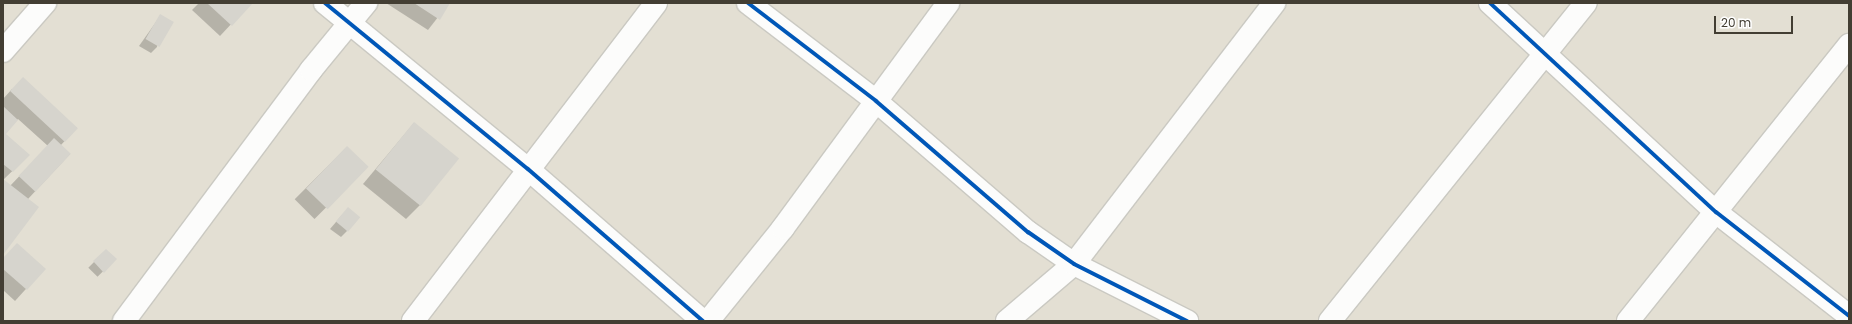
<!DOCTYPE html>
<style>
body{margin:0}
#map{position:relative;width:1852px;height:324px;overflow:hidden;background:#eeede6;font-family:Poppins,sans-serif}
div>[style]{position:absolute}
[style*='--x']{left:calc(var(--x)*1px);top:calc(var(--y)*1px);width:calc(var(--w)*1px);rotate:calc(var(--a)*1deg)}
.residential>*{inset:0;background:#e3dfd3;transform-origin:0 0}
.shadow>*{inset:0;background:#0003;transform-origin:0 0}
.building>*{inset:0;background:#d6d4cd;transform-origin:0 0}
.roads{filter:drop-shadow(1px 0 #cac9c2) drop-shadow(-1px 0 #cac9c2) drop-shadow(0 1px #cac9c2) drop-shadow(0 -1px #cac9c2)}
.street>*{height:22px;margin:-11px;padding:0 11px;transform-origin:11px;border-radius:11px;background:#fcfcfb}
.cycleway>*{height:4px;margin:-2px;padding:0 2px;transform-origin:2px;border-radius:2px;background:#0057b8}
span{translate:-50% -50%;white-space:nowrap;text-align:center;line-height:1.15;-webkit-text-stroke:3px #fff;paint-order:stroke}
.frame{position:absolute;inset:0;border:4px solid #433e33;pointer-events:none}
.scale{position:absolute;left:1714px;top:16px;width:79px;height:18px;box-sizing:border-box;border:2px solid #433e33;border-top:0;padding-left:5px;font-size:12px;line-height:14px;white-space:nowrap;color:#433e33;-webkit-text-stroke:3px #fff;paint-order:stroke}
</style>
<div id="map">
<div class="residential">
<i style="left:3px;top:3px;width:1846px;height:318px"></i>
</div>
<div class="shadow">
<i style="clip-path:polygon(199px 3px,251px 3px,220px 36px,192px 10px)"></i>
<i style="clip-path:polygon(386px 3px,449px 3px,428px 30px)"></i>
<i style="clip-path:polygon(161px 15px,157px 47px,151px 53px,139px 46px)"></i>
<i style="clip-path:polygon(12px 89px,77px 128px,60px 146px,70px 154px,28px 199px,3px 253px,3px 138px,29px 155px,3px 180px,10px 186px,48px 146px,18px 119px,3px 135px,3px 99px)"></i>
<i style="clip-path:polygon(414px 123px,420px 205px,406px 219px,363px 184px)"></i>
<i style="left:347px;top:147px;width:28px;height:74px;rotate:45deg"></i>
<i style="clip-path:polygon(342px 215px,347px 231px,341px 237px,330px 229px)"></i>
<i style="left:106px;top:250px;width:13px;height:25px;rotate:45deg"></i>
<i style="clip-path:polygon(3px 258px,44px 269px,15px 301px,3px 290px)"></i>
</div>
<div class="building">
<i style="clip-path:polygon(207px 3px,253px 3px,232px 26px)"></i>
<i style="clip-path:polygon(414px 3px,450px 3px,440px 20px)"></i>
<i style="left:160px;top:14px;width:16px;height:29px;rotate:30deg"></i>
<i style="left:23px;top:77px;width:75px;height:19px;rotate:43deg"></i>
<i style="clip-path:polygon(3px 106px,18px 120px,6px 134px,30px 155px,13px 172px,3px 164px)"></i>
<i style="left:414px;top:122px;width:58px;height:61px;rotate:39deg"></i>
<i style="left:54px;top:138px;width:23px;height:52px;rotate:43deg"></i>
<i style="left:347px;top:146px;width:30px;height:59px;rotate:44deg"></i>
<i style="clip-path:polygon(3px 179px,39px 207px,3px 255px)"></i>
<i style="left:348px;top:207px;width:16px;height:19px;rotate:40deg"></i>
<i style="clip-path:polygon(17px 243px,46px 269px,27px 290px,3px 269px,3px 258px)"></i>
<i style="clip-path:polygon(106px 249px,117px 259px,104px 273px,93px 261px)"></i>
</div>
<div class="roads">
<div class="street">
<i style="--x:325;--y:3;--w:262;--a:39.3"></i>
<i style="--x:528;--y:169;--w:232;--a:41"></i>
<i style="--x:748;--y:3;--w:161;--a:37.4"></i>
<i style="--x:876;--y:101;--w:201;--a:40.8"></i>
<i style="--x:1028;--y:232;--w:56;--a:34.8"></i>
<i style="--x:1074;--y:264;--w:127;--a:26.8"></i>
<i style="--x:1490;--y:3;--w:308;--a:42.8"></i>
<i style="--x:1716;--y:212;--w:169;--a:38"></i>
<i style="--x:3;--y:51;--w:64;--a:-48.8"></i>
<i style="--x:124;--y:321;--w:313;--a:-53.3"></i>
<i style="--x:311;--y:70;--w:87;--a:-50.6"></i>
<i style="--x:413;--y:321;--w:400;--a:-52.6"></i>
<i style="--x:708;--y:321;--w:119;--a:-51.1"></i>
<i style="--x:783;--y:228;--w:279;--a:-53.7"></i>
<i style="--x:1007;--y:321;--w:88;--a:-40.4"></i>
<i style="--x:1074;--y:264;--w:329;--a:-52.5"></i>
<i style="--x:1330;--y:321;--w:408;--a:-51.2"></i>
<i style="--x:1628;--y:321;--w:354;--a:-51.3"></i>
</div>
</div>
<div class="cycleway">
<i style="--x:325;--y:3;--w:262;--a:39.3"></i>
<i style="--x:528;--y:169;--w:232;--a:41"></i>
<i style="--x:748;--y:3;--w:161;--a:37.4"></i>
<i style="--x:876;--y:101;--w:201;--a:40.8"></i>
<i style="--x:1028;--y:232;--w:56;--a:34.8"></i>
<i style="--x:1074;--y:264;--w:127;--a:26.8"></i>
<i style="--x:1490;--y:3;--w:308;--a:42.8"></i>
<i style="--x:1716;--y:212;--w:169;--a:38"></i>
</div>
<div class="frame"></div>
<div class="scale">20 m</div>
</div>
